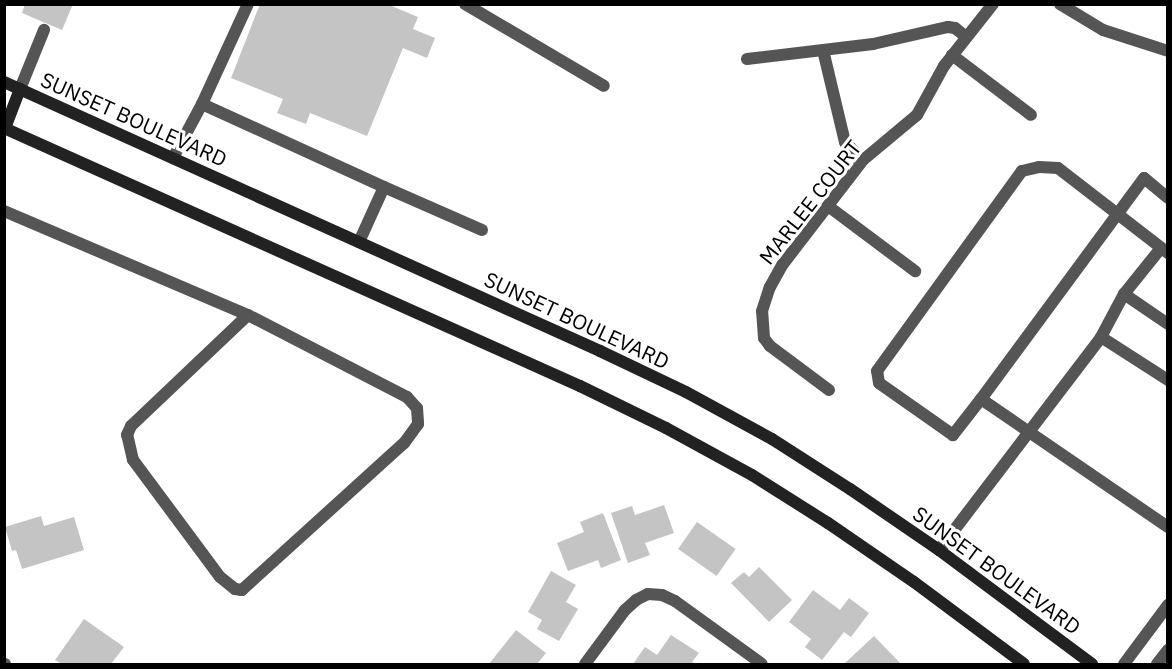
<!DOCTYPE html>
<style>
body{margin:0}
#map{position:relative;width:1172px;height:669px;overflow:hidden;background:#fff;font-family:"IBM Plex Sans",sans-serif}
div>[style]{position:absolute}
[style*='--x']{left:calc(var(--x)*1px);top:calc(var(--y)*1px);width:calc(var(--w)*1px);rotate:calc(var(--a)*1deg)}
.building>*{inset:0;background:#c4c4c4;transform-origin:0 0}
.service>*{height:12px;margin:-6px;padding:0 6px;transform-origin:6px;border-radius:6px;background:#555}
.minor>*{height:12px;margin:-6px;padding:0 6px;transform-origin:6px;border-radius:6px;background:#555}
.tertiary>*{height:12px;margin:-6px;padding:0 6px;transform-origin:6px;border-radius:6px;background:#555}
.secondary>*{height:12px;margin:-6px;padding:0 6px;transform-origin:6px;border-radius:6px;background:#222}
span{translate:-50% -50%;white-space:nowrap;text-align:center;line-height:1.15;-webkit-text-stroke:6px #fff;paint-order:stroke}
.street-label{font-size:21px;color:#000}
.frame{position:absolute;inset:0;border:6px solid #000;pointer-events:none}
</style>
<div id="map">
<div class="building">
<i style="clip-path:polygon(25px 4px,73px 4px,62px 30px,22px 13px)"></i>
<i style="clip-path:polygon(260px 4px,387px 4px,418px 17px,413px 29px,435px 38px,427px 58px,403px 48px,367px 136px,310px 113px,306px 124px,277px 113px,283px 99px,231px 78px)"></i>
<i style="clip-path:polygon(664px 505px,674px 533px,645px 543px,650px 555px,628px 563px,611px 513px,632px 506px,635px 515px)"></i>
<i style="clip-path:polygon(603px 513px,621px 560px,601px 568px,598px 560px,568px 571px,557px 543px,584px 532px,580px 522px)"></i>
<i style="clip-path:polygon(41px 516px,44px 526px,74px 517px,84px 550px,22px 569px,16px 550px,12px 551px,5px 527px)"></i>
<i style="left:697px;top:522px;width:47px;height:33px;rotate:35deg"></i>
<i style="clip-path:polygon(759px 567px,792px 600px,769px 622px,731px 583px,744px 572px,749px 577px)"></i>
<i style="clip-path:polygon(551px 571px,576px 585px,566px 602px,578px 609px,559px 641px,537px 629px,542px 620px,528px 612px)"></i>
<i style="clip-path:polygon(813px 590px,840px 610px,849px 598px,869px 613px,851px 637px,844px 632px,822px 660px,805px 647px,811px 639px,789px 622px)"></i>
<i style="clip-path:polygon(84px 619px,124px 647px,111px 664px,62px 664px,55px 660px)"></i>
<i style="clip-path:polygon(516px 630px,546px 653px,537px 664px,489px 664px)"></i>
<i style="clip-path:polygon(671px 635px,699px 653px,692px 662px,696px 664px,633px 664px,645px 647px,657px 655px)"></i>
<i style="clip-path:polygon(874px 636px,901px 664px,844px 664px)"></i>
</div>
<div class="service">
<i style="--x:465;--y:4;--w:161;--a:30.5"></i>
<i style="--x:823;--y:50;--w:95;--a:76.6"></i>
<i style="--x:845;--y:142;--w:25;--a:45"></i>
<i style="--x:952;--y:55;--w:99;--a:37.2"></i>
<i style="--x:747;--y:59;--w:127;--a:-6.8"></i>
<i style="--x:873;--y:44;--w:77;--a:-12.8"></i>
<i style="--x:948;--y:27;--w:7;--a:8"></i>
<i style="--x:955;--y:28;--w:13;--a:39"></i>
<i style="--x:20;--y:89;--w:64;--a:-67.9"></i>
<i style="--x:202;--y:104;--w:200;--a:24.5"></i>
<i style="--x:173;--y:158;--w:61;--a:-61.8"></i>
<i style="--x:202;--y:104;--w:110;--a:-65.3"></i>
<i style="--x:1168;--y:198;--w:31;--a:-140"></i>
<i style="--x:1144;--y:178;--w:275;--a:126.4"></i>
<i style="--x:981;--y:399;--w:227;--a:34.4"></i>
<i style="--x:828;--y:206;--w:109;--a:36.8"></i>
<i style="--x:359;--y:242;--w:60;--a:-65.6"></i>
<i style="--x:384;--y:187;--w:107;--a:23.7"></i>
<i style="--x:1161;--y:248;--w:59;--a:128.8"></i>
<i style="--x:1124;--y:294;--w:53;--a:34.3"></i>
<i style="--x:1101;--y:337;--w:49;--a:-61.9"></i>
<i style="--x:829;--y:390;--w:74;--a:-143.3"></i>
<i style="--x:770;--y:346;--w:10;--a:-127"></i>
<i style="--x:764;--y:338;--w:27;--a:-94"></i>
<i style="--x:762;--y:311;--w:25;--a:-72"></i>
<i style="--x:770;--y:287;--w:26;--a:-61"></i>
<i style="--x:783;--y:264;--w:131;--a:-52.4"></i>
<i style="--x:863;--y:160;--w:70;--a:-39.8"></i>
<i style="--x:917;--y:115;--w:56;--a:-61.1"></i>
<i style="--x:944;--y:66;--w:79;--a:-51.7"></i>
<i style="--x:981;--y:399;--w:46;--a:127.9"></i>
<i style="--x:953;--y:435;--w:90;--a:-144.9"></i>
<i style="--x:879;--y:383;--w:12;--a:-99"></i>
<i style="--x:877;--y:371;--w:247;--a:-54.1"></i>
<i style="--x:1022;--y:171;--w:17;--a:-13"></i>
<i style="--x:1039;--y:167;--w:19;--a:3"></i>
<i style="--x:1058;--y:168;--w:139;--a:37.7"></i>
<i style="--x:939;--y:550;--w:268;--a:-52.7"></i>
<i style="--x:1101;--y:337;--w:80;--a:32.7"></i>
</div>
<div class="minor">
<i style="--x:1060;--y:4;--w:50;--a:31.2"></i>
<i style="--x:1103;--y:30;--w:68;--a:17.9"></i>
<i style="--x:4;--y:211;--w:265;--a:23.1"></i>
<i style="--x:248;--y:315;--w:179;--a:27.3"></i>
<i style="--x:407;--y:397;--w:15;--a:48"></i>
<i style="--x:417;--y:408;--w:16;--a:86"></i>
<i style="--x:418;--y:424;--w:24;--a:126"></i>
<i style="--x:404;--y:443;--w:219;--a:137.8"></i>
<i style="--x:242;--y:590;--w:7;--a:-172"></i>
<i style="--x:235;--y:589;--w:19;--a:-141"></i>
<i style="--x:220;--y:577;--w:146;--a:-126.6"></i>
<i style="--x:133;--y:460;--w:26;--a:-103"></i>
<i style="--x:127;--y:435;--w:10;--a:-66"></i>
<i style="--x:131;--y:426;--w:161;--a:-43.5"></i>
<i style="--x:4;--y:664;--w:1;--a:0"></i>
<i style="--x:585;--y:664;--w:67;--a:-53.5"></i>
<i style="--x:625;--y:610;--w:15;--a:-42"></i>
<i style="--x:636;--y:600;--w:13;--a:-27"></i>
<i style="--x:648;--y:594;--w:14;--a:4"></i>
<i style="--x:662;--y:595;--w:14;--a:25"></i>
<i style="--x:675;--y:601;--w:107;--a:35.9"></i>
</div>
<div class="tertiary">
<i style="--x:1124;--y:664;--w:74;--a:-53.3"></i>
<i style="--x:1157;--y:664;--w:18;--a:-52"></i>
</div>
<div class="secondary">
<i style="--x:4;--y:82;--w:654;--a:24.29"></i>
<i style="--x:600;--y:351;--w:95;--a:25.5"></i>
<i style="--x:686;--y:392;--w:98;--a:28.7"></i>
<i style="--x:772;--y:439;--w:93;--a:32.7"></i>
<i style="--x:850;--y:489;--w:108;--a:34.4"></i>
<i style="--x:939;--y:550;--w:191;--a:36.7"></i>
<i style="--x:4;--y:128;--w:631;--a:24.13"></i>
<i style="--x:580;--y:386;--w:96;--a:26"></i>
<i style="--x:666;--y:428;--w:98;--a:28.7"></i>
<i style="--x:752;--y:475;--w:90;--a:32.3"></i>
<i style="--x:828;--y:523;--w:104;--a:34.5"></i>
<i style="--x:914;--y:582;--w:137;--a:36.7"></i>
<i style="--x:5;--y:128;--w:42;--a:-69"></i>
</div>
<div class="street-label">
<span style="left:134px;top:119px;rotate:24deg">SUNSET BOULEVARD</span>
<span style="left:810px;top:202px;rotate:-52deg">MARLEE COURT</span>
<span style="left:577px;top:320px;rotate:25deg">SUNSET BOULEVARD</span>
<span style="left:997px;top:570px;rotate:36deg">SUNSET BOULEVARD</span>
</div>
<div class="frame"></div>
</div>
